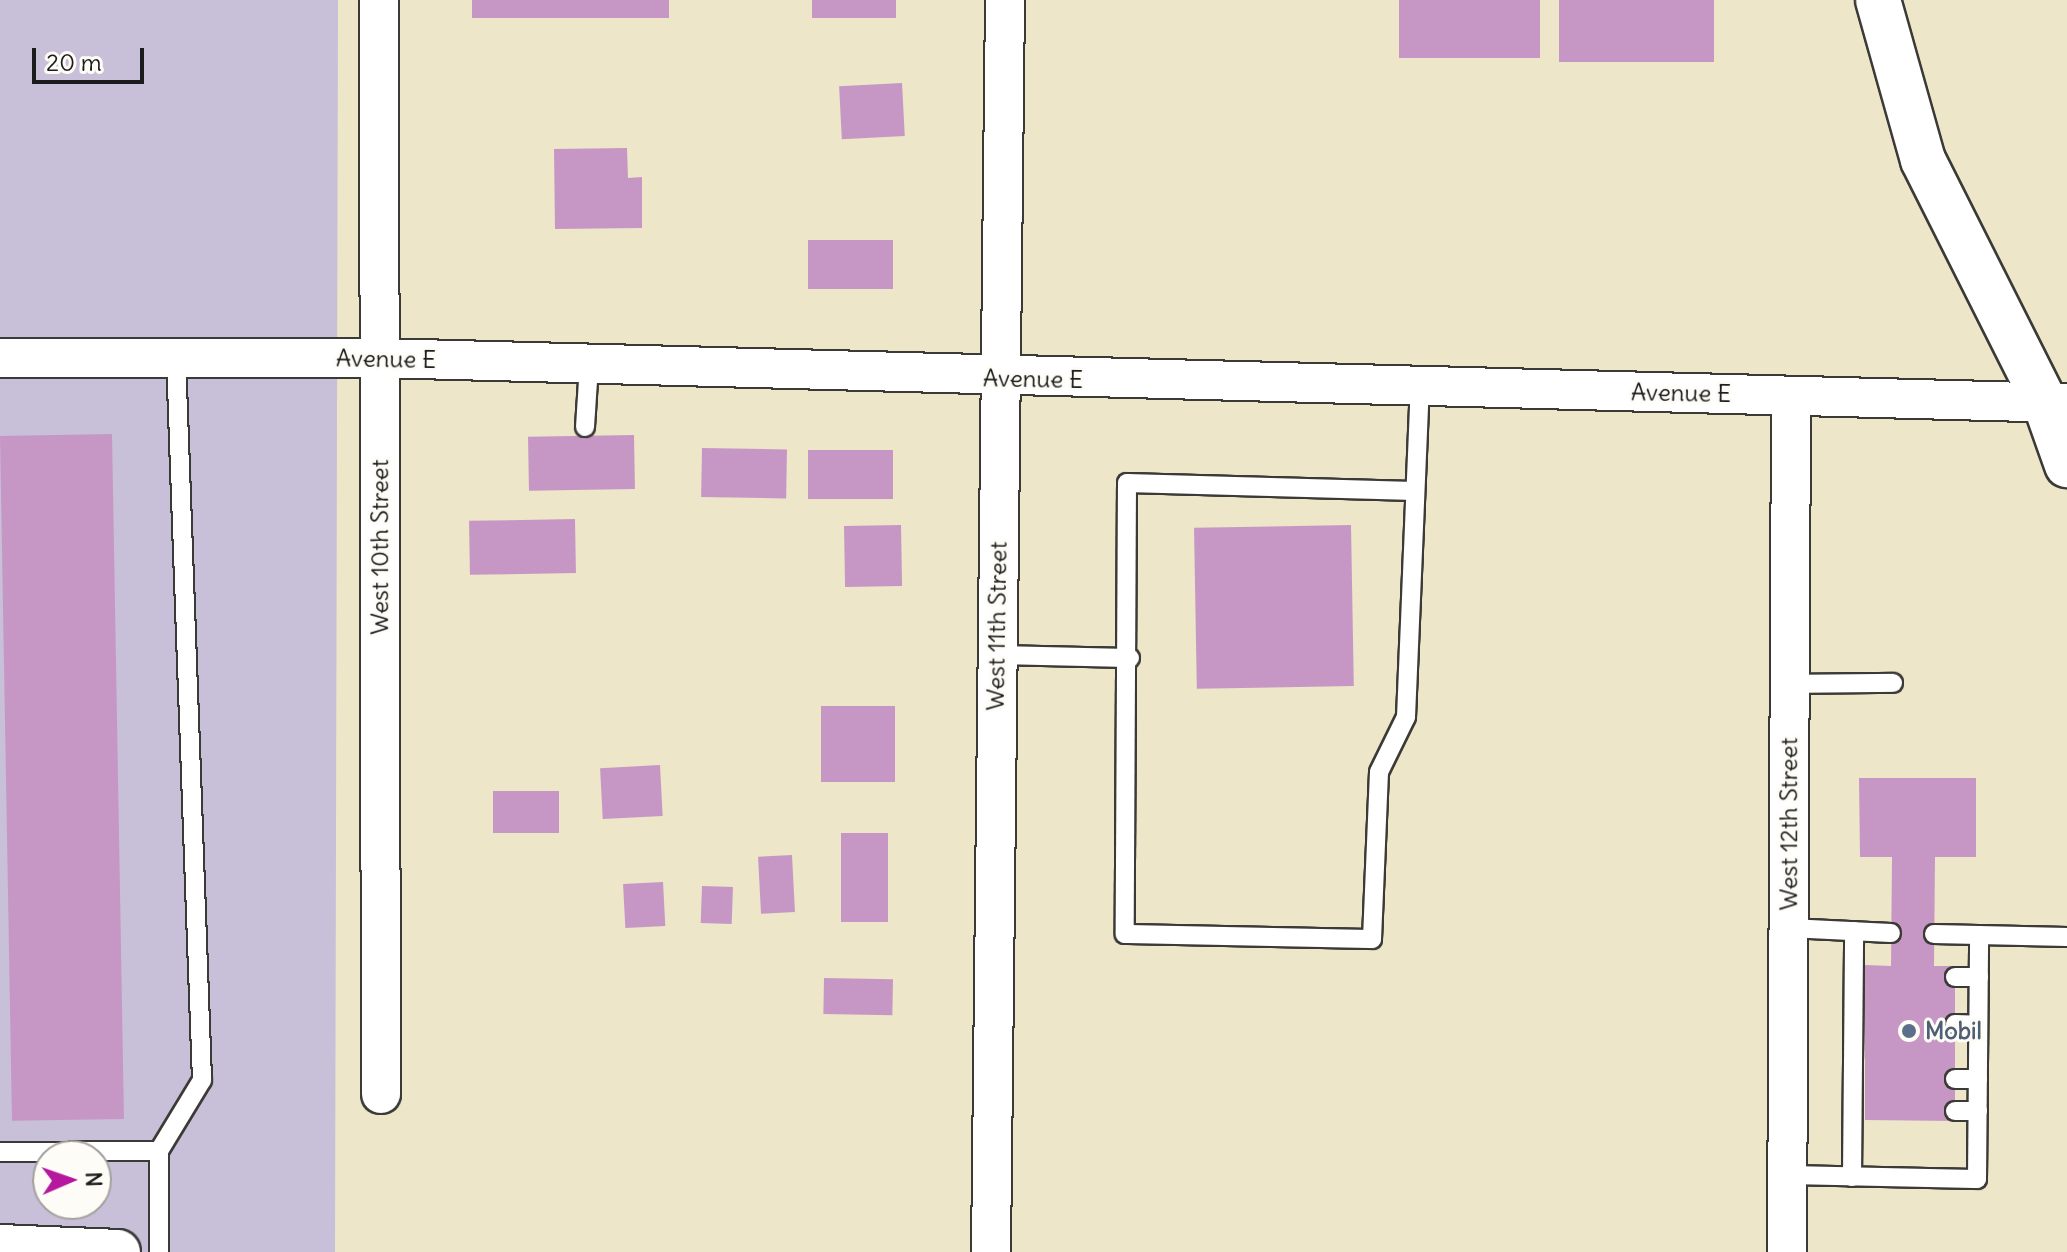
<!DOCTYPE html>
<style>
body{margin:0}
#map{position:relative;width:2067px;height:1252px;overflow:hidden;background:#ede6c8;font-family:Delius,sans-serif}
div>[style]{position:absolute}
[style*='--x']{left:calc(var(--x)*1px);top:calc(var(--y)*1px);width:calc(var(--w)*1px);rotate:calc(var(--a)*1deg)}
.industrial>*{inset:0;background:#c8bfd8}
.building>*{inset:0;background:#c697c5;transform-origin:0 0}
.roads{filter:drop-shadow(2px 0 #3b3a36) drop-shadow(-2px 0 #3b3a36) drop-shadow(0 2px #3b3a36) drop-shadow(0 -2px #3b3a36)}
.lane>*{height:18px;margin:-9px;padding:0 9px;transform-origin:9px;border-radius:9px;background:#fff}
.street>*{height:38px;margin:-19px;padding:0 19px;transform-origin:19px;border-radius:19px;background:#fff}
.secondary>*{height:44px;margin:-22px;padding:0 22px;transform-origin:22px;border-radius:22px;background:#fff}
.primary>*{height:44px;margin:-22px;padding:0 22px;transform-origin:22px;border-radius:22px;background:#fff}
.dots>*{width:22px;height:22px;translate:-50% -50%;box-sizing:border-box;border:4px solid #fdfcf7;border-radius:50%}
span{translate:-50% -50%;white-space:nowrap;text-align:center;line-height:1.15;-webkit-text-stroke:6px #fdfcf7;paint-order:stroke}
.street-label{font-size:24px;color:#1c1c1c}
.service-label{font-size:24px;color:#4e5e75;font-weight:700}
.left{translate:0 -50%;text-align:left}
.north{position:absolute;left:32px;top:1140px;width:80px;height:80px;box-sizing:border-box;background:#fdfcf7;border:2px solid #a3a29f;border-radius:50%;rotate:88deg;font-size:22px;font-weight:700;line-height:32px;text-align:center;color:#1c1c1c}
.north::after{content:'';display:block;margin:auto;width:28px;height:36px;background:#b5179e;clip-path:polygon(50% 0,100% 100%,50% 72%,0 100%)}
.scale{position:absolute;left:32px;top:48px;width:112px;height:36px;box-sizing:border-box;border:4px solid #1c1c1c;border-top:0;padding-left:10px;font-size:24px;line-height:28px;white-space:nowrap;color:#1c1c1c;-webkit-text-stroke:6px #fdfcf7;paint-order:stroke}
</style>
<div id="map">
<div class="industrial">
<i style="clip-path:polygon(evenodd,0 0,338px 0,335px 1252px,0 1252px,0 0,48px 1156px,96px 1156px,96px 1204px,48px 1204px,48px 1156px)"></i>
</div>
<div class="building">
<i style="left:472px;top:0;width:197px;height:18px"></i>
<i style="left:812px;top:0;width:84px;height:18px"></i>
<i style="left:1399px;top:0;width:141px;height:58px"></i>
<i style="left:1559px;top:0;width:155px;height:62px"></i>
<i style="left:902px;top:83px;width:53px;height:63px;rotate:87deg"></i>
<i style="clip-path:polygon(627px 148px,628px 178px,642px 177px,642px 228px,555px 229px,554px 149px)"></i>
<i style="left:808px;top:240px;width:85px;height:49px"></i>
<i style="left:112px;top:434px;width:685px;height:112px;rotate:89deg"></i>
<i style="left:634px;top:435px;width:54px;height:106px;rotate:89deg"></i>
<i style="left:702px;top:448px;width:85px;height:49px;rotate:1deg"></i>
<i style="left:893px;top:450px;width:49px;height:85px;rotate:90deg"></i>
<i style="left:575px;top:519px;width:54px;height:106px;rotate:89deg"></i>
<i style="left:901px;top:525px;width:61px;height:57px;rotate:89deg"></i>
<i style="left:1351px;top:525px;width:161px;height:157px;rotate:89deg"></i>
<i style="left:821px;top:706px;width:74px;height:76px"></i>
<i style="left:660px;top:765px;width:51px;height:60px;rotate:87deg"></i>
<i style="clip-path:polygon(1859px 778px,1976px 778px,1976px 857px,1935px 857px,1934px 966px,1955px 966px,1955px 1121px,1865px 1120px,1865px 965px,1891px 966px,1892px 857px,1860px 857px)"></i>
<i style="left:493px;top:791px;width:66px;height:42px"></i>
<i style="left:841px;top:833px;width:47px;height:89px"></i>
<i style="left:792px;top:855px;width:57px;height:34px;rotate:87deg"></i>
<i style="left:663px;top:882px;width:44px;height:40px;rotate:87deg"></i>
<i style="left:702px;top:886px;width:31px;height:37px;rotate:2deg"></i>
<i style="left:824px;top:978px;width:69px;height:36px;rotate:1deg"></i>
</div>
<div class="roads">
<div class="lane">
<i style="--x:585;--y:427;--w:62;--a:-86.3"></i>
<i style="--x:1414;--y:491;--w:287;--a:-178.4"></i>
<i style="--x:1127;--y:483;--w:451;--a:90.3"></i>
<i style="--x:1125;--y:934;--w:247;--a:1.2"></i>
<i style="--x:1372;--y:939;--w:167;--a:-87.6"></i>
<i style="--x:1379;--y:772;--w:61;--a:-63.9"></i>
<i style="--x:1406;--y:717;--w:329;--a:-87.6"></i>
<i style="--x:997;--y:655;--w:133;--a:1.3"></i>
<i style="--x:1790;--y:684;--w:103;--a:-0.6"></i>
<i style="--x:1789;--y:928;--w:102;--a:2.8"></i>
<i style="--x:1934;--y:934;--w:133;--a:1.3"></i>
<i style="--x:1955;--y:977;--w:24;--a:0"></i>
<i style="--x:1955;--y:1024;--w:23;--a:2"></i>
<i style="--x:1955;--y:1079;--w:23;--a:0"></i>
<i style="--x:1955;--y:1111;--w:23;--a:0"></i>
<i style="--x:159;--y:1151;--w:101;--a:90"></i>
<i style="--x:0;--y:1152;--w:159;--a:-0.4"></i>
<i style="--x:159;--y:1151;--w:83;--a:-58.8"></i>
<i style="--x:202;--y:1080;--w:723;--a:-92.06"></i>
<i style="--x:1787;--y:1175;--w:190;--a:1.2"></i>
<i style="--x:1977;--y:1179;--w:244;--a:-89.5"></i>
<i style="--x:1852;--y:1177;--w:246;--a:-89.5"></i>
</div>
<div class="street">
<i style="--x:379;--y:0;--w:1094;--a:89.9"></i>
<i style="--x:0;--y:358;--w:380;--a:0"></i>
<i style="--x:380;--y:358;--w:1688;--a:1.53"></i>
<i style="--x:991;--y:1252;--w:1252;--a:-89.36"></i>
<i style="--x:1787;--y:1252;--w:856;--a:-89.73"></i>
</div>
<div class="secondary">
<i style="--x:1878;--y:0;--w:166;--a:74.3"></i>
<i style="--x:1923;--y:160;--w:272;--a:63.3"></i>
<i style="--x:2045;--y:403;--w:66;--a:70.5"></i>
</div>
<div class="primary">
<i style="--x:0;--y:1247;--w:118;--a:2.4"></i>
</div>
</div>
<div class="dots">
<i style="left:1909px;top:1031px;background:#5c6f8a"></i>
</div>
<div class="street-label">
<span style="left:386px;top:359px;rotate:1deg">Avenue E</span>
<span style="left:1033px;top:379px;rotate:1deg">Avenue E</span>
<span style="left:1681px;top:393px;rotate:1deg">Avenue E</span>
<span style="left:380px;top:547px;rotate:-90deg">West 10th Street</span>
<span style="left:997px;top:626px;rotate:-89deg">West 11th Street</span>
<span style="left:1789px;top:824px;rotate:-90deg">West 12th Street</span>
</div>
<div class="service-label">
<span class="left" style="left:1925px;top:1031px">Mobil</span>
</div>
<div class="north">N</div>
<div class="scale">20 m</div>
</div>
